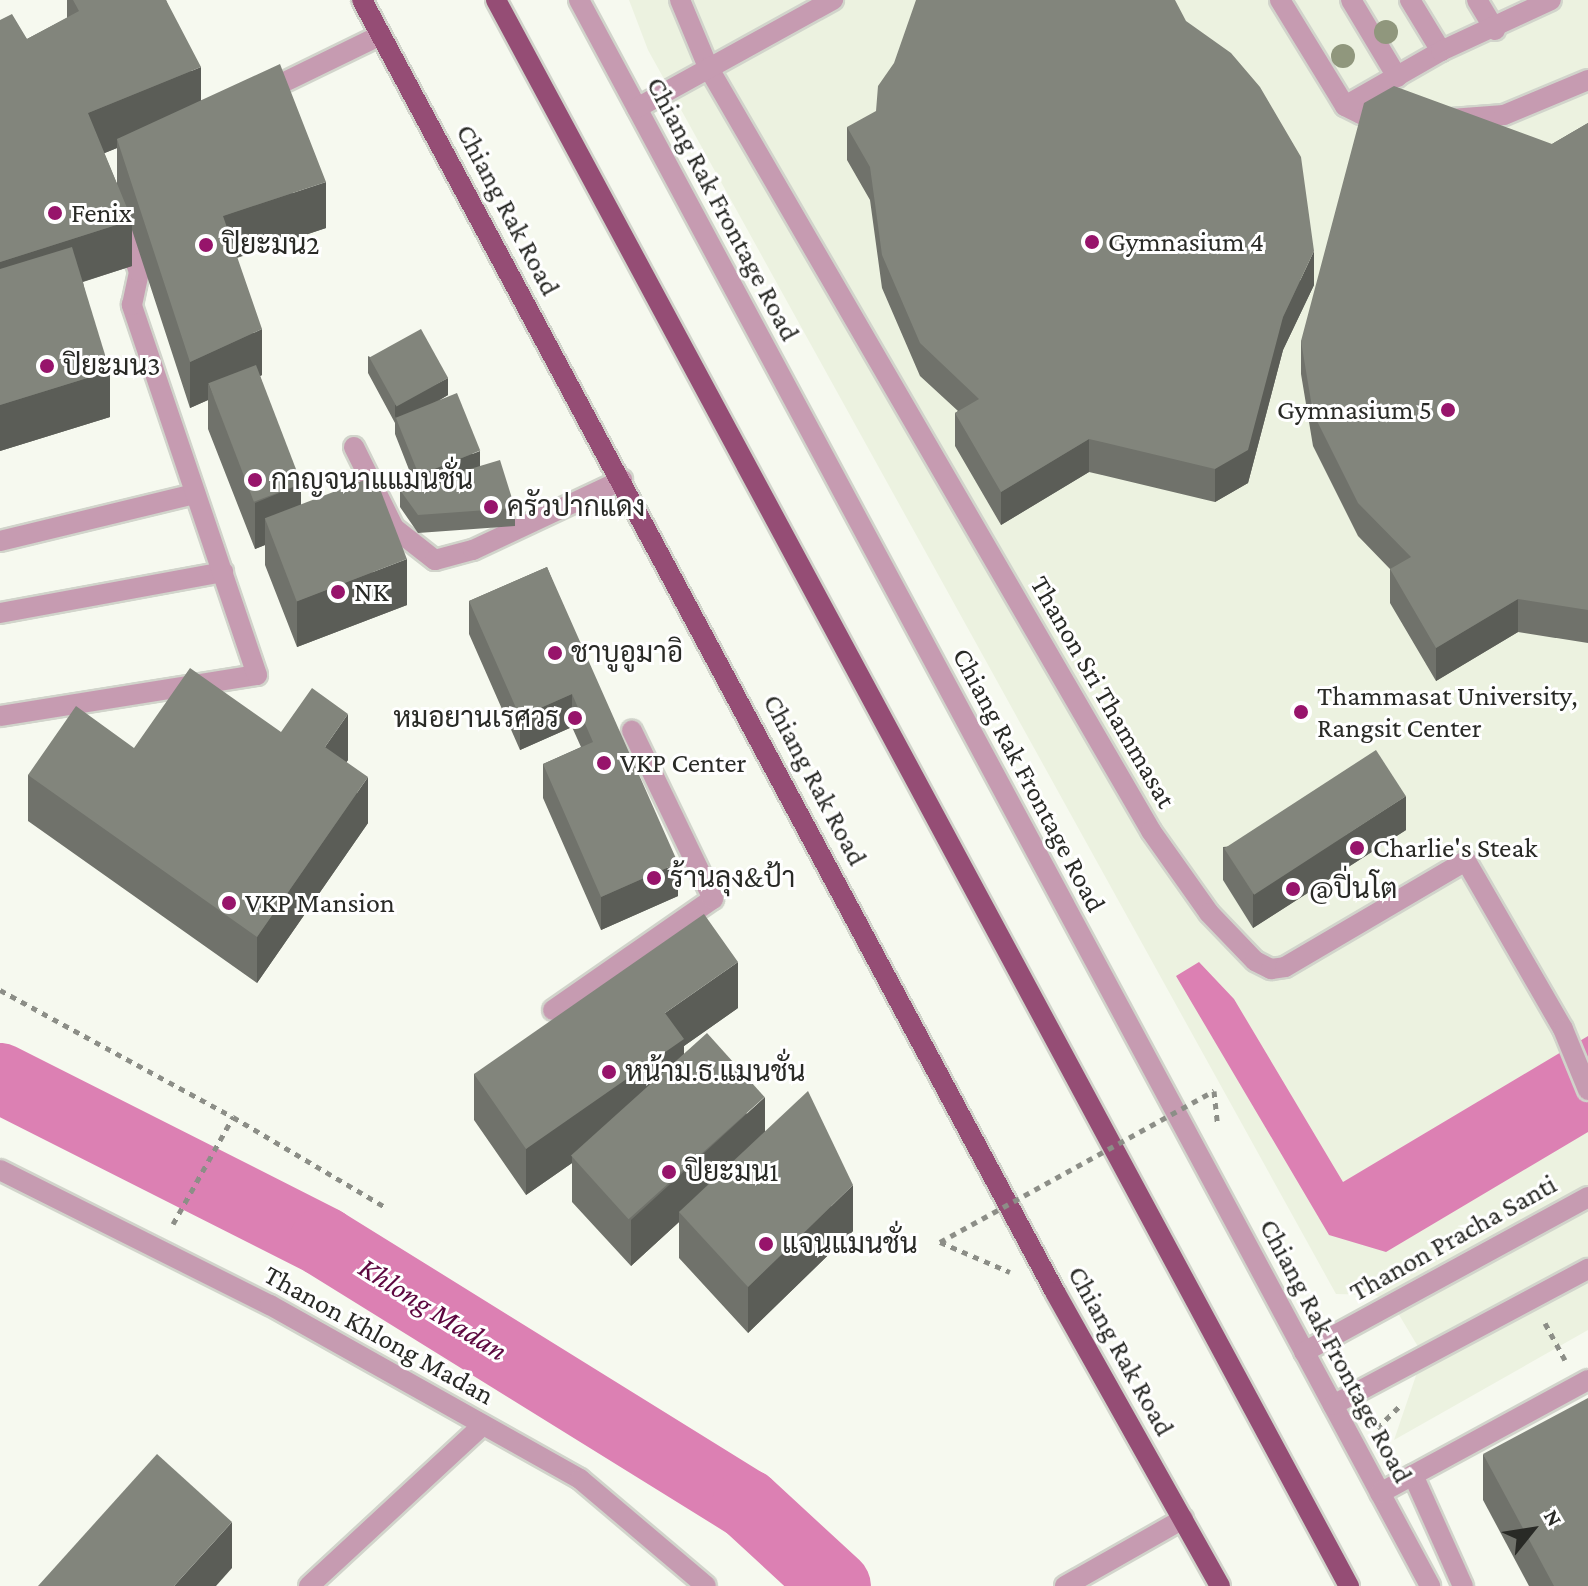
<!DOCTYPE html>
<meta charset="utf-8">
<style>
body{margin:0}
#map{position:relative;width:1588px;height:1586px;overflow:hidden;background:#f6f9ef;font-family:"Crimson Pro",Sarabun,serif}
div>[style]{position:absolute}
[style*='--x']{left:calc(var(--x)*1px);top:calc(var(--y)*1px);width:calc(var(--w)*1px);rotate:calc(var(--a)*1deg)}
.built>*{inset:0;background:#ecf2e0}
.water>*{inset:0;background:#dc80b3}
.river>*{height:70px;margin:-35px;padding:0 35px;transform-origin:35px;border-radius:35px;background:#dc80b3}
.path>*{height:5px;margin-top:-2.5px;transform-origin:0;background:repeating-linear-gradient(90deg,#8c8e87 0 6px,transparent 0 12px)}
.roads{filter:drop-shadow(2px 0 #d1d4cb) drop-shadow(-2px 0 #d1d4cb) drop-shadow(0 2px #d1d4cb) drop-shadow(0 -2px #d1d4cb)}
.minor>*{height:20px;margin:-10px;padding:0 10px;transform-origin:10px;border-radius:10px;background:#c69bb1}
.major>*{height:20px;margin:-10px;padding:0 10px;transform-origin:10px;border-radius:10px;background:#954d75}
.path-bridge>*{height:5px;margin-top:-2.5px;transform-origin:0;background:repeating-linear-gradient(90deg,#8c8e87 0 6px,transparent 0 12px)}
.trees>*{width:24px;height:24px;margin:-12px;border-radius:50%;background:#90977d}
.wall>*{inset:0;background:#70726b}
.shaded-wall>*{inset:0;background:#5b5d57}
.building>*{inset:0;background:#82857c;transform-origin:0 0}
.dots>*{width:22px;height:22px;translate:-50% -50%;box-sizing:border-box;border:4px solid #fff;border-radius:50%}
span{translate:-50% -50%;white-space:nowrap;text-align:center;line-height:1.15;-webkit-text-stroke:6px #fff;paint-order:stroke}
.street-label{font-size:28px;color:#292a26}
.poi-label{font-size:28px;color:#292a26}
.left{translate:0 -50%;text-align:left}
.right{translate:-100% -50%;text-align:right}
.water-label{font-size:30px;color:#5c073f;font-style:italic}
.north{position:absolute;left:1492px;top:1490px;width:80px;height:80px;-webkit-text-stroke:6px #fff;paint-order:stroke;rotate:60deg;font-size:22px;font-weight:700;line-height:32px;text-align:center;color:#292a26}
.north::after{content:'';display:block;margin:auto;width:28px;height:36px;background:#292a26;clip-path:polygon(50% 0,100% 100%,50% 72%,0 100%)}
</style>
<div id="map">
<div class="built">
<i style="clip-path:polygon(629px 0,1588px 0,1588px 1330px,1394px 1440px,1423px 1355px,1392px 1303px,1375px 1295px,1336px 1294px,648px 50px)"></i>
</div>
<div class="water">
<i style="clip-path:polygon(1199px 962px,1234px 999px,1343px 1182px,1588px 1036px,1588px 1132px,1386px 1252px,1329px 1235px,1176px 976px)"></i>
</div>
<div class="river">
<i style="--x:0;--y:1078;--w:363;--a:26.8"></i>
<i style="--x:324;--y:1242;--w:498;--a:31.8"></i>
<i style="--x:747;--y:1504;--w:121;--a:42.7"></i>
</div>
<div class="path">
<i style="--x:0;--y:990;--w:265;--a:28.6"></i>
<i style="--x:233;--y:1117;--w:177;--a:30.6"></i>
<i style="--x:1214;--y:1091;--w:31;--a:84"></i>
<i style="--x:173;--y:1224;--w:123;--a:-60.7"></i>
<i style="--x:940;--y:1242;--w:76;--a:23.2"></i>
<i style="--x:1545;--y:1323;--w:42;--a:61.6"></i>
<i style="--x:1377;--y:1428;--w:30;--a:-44"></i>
</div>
<div class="roads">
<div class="minor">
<i style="--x:579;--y:0;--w:1800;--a:61.78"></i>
<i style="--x:680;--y:0;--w:73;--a:67.3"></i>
<i style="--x:708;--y:67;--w:883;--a:59.89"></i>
<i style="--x:1151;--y:831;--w:100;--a:54.7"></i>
<i style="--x:1209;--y:913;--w:66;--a:46.2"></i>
<i style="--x:1255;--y:961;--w:18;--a:27"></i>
<i style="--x:1271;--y:969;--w:14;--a:-8"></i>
<i style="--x:1285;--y:967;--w:210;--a:-30.4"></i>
<i style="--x:1466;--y:861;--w:194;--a:60"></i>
<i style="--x:1563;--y:1029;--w:66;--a:67.7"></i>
<i style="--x:1280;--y:0;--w:124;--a:58.5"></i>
<i style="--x:1345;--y:106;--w:18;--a:27"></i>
<i style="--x:1361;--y:114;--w:26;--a:4"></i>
<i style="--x:1351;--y:0;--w:90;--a:59.1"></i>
<i style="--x:1410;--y:0;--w:60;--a:58.7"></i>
<i style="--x:1477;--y:0;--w:35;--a:59"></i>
<i style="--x:262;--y:93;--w:132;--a:-26"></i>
<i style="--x:1345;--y:106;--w:111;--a:-29.8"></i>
<i style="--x:1441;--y:51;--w:121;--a:-24.9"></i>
<i style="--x:637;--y:108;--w:224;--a:-28.9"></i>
<i style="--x:1451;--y:119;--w:53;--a:-4.3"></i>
<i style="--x:1504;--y:115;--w:91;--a:-22.6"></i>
<i style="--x:354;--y:447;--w:90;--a:63.7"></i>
<i style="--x:394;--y:528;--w:52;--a:38"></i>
<i style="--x:435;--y:560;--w:39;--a:-15"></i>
<i style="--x:473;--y:550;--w:165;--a:-25.2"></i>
<i style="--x:0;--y:541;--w:201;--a:-13.6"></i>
<i style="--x:0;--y:613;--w:227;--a:-10.4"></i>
<i style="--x:0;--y:716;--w:260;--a:-9.1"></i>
<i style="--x:257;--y:675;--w:391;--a:-108.7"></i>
<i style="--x:132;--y:305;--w:34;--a:-78"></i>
<i style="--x:139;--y:272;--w:51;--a:-109.5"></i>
<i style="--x:553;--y:1010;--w:195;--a:-34.8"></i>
<i style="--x:713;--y:899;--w:187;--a:-115.7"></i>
<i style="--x:0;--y:1170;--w:302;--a:26.6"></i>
<i style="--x:270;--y:1305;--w:355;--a:29.3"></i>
<i style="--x:580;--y:1479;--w:165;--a:40.3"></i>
<i style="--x:1304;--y:1352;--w:324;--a:-28.6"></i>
<i style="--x:1333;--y:1405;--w:289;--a:-28.1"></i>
<i style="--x:1413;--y:1475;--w:122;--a:65.8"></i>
<i style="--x:1380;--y:1493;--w:237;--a:-28.5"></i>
<i style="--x:309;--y:1586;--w:237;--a:-42.8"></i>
<i style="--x:1065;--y:1586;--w:136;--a:-29.6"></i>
</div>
<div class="major">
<i style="--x:362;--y:0;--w:1466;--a:61.79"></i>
<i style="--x:1055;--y:1292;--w:337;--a:60.7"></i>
<i style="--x:496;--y:0;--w:1801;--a:61.73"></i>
</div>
</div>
<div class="path-bridge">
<i style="--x:940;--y:1242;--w:313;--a:-28.9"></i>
</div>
<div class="trees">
<i style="left:1386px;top:32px"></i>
<i style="left:1343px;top:56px"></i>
</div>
<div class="wall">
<i style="clip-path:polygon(evenodd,67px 0,166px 0,201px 100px,326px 228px,237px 258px,262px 375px,260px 376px,301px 505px,407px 605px,297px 647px,265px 565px,265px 545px,255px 549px,208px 429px,208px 400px,190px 408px,132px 230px,132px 266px,83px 282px,110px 417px,0 451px,0 20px,27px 39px,67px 18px,67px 0,117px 148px,117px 184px,104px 153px,117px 148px)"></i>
<i style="clip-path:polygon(1588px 123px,1588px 643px,1518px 632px,1436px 681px,1390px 603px,1390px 569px,1358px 536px,1313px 446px,1301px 374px,1301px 341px,1552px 144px)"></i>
<i style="clip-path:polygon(847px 127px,1314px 285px,1283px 350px,1248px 483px,1215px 502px,1089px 472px,1001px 525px,955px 446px,955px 413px,958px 411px,920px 376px,882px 288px,870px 200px,847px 160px)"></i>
<i style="clip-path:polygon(368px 356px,448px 395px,440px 400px,480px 466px,515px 508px,515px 526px,418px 533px,400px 507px,400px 490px,415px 485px,395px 434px,395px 423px,368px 373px)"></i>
<i style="clip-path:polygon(547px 567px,678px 896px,601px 930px,543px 798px,543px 764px,581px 747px,572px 727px,520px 750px,469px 634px,469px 601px)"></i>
<i style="clip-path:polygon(134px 748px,348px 760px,346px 762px,368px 823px,257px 983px,28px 821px,28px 775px)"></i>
<i style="clip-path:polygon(1406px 830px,1253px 928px,1223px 880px,1223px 847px)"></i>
<i style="clip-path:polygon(738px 1008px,684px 1046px,684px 1054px,765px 1131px,853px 1231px,748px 1333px,679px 1258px,679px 1222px,631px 1266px,572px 1202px,572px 1163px,526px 1195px,474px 1120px,474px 1074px)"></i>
<i style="clip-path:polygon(1483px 1454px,1588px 1586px,1529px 1586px,1483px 1500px)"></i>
</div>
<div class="shaded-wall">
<i style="clip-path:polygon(201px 67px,201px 113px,117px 139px,117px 148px,88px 160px,88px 113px)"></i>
<i style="clip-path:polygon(326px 182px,326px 228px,223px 262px,223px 216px)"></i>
<i style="clip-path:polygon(132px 220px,132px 266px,0 308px,0 262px)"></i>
<i style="clip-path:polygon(1314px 251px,1314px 285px,1283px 350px,1248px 483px,1215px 502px,1215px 469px,1283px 317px)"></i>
<i style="clip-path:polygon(262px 329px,262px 375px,214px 397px,208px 383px,208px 400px,190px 408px,190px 362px)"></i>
<i style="clip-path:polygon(110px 371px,110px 417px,0 451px,0 405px)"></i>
<i style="clip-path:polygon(448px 378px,448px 395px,398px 422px,395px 416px,395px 423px,395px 405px)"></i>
<i style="clip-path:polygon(1089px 439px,1089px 472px,1001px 525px,1001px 492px)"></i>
<i style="clip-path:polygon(480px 451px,480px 469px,418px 492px,418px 475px)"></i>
<i style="clip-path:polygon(301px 484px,301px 530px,265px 519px,265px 545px,255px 549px,255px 503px)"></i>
<i style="clip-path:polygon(407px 559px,407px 605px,297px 647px,297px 601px)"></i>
<i style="clip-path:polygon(1518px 599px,1518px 632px,1436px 681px,1436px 648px)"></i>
<i style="clip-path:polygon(572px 694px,572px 727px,520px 750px,520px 717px)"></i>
<i style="clip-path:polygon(348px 714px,348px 760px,325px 793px,325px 747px)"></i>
<i style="clip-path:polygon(368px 777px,368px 823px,257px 983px,257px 937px)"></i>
<i style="clip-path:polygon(1406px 796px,1406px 830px,1253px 928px,1253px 894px)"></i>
<i style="clip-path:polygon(678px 863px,678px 896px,601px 930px,601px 897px)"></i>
<i style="clip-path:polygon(738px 962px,738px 1008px,684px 1046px,684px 1085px,572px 1156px,572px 1163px,526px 1195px,526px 1149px,665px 1013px)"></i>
<i style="clip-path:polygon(765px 1097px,765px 1143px,679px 1212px,679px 1222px,631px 1266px,631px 1220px)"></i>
<i style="clip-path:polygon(853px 1185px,853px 1231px,748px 1333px,748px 1287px)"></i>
<i style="clip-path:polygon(232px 1522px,232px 1568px,216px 1586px,174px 1586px)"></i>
</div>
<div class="building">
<i style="clip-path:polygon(73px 0,166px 0,201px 67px,88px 113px,132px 220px,0 262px,0 20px,12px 14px,27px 39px,79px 11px)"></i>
<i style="clip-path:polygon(916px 0,1175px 0,1186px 21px,1231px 53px,1260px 87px,1301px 157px,1314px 251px,1283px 317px,1248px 450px,1215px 469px,1089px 439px,1001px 492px,955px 413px,979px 399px,920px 343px,882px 255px,870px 167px,847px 127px,876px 111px,878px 86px,894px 63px)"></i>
<i style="clip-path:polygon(280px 64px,326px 182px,223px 216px,262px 329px,190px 362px,117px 139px)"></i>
<i style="clip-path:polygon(1394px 86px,1552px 144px,1588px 123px,1588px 610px,1518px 599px,1436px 648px,1390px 569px,1411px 557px,1358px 503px,1313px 413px,1301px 341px,1364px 103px)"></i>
<i style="clip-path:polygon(72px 247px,110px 371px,0 405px,0 269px)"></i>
<i style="left:421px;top:329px;width:56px;height:59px;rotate:61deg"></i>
<i style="left:256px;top:365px;width:127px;height:51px;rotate:69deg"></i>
<i style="left:457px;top:393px;width:62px;height:66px;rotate:68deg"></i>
<i style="clip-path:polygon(500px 460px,515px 508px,418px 515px,400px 490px)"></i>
<i style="left:375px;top:476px;width:89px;height:118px;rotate:69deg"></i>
<i style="clip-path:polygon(547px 567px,678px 863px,601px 897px,543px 764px,593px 742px,572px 694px,520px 717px,469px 601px)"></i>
<i style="clip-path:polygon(190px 668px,281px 732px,312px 688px,348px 714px,325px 747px,368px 777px,257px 937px,28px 775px,76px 706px,134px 748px)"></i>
<i style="left:1376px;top:750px;width:55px;height:181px;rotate:57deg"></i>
<i style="clip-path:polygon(704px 914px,738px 962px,665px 1013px,684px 1039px,526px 1149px,474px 1074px)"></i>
<i style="left:707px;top:1033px;width:86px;height:183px;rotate:48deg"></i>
<i style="clip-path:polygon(808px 1091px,853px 1185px,748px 1287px,679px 1212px)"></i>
<i style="clip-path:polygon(1588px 1398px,1588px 1586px,1554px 1586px,1483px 1454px)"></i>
<i style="clip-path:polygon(157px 1454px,232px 1522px,174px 1586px,38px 1586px)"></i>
</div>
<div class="dots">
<i style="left:55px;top:213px;background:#97146b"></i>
<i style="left:1092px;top:242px;background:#97146b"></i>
<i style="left:206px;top:245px;background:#97146b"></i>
<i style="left:47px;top:366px;background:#97146b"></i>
<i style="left:1448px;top:410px;background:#97146b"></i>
<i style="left:255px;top:480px;background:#97146b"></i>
<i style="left:491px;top:507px;background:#97146b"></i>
<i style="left:338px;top:592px;background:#97146b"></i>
<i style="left:555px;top:653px;background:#97146b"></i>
<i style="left:1301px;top:712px;background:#97146b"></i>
<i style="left:575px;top:718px;background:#97146b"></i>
<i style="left:604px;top:763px;background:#97146b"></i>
<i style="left:1357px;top:848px;background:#97146b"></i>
<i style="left:654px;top:878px;background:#97146b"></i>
<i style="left:1293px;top:889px;background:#97146b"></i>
<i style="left:229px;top:903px;background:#97146b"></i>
<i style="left:609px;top:1072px;background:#97146b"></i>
<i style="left:669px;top:1172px;background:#97146b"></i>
<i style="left:766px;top:1244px;background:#97146b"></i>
</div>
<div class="street-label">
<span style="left:723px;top:209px;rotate:62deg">Chiang Rak Frontage Road</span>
<span style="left:508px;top:210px;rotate:62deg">Chiang Rak Road</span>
<span style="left:1103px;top:692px;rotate:60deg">Thanon Sri Thammasat</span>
<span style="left:815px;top:780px;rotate:62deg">Chiang Rak Road</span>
<span style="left:1029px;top:780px;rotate:62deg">Chiang Rak Frontage Road</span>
<span style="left:1453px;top:1238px;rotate:-29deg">Thanon Pracha Santi</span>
<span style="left:379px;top:1335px;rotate:29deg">Thanon Khlong Madan</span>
<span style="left:1121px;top:1351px;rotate:61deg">Chiang Rak Road</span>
<span style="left:1336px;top:1351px;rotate:62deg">Chiang Rak Frontage Road</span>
</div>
<div class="poi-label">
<span class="left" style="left:71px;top:213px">Fenix</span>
<span class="left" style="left:1108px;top:242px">Gymnasium 4</span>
<span class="left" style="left:222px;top:245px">ปิยะมน2</span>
<span class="left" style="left:63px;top:366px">ปิยะมน3</span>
<span class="right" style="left:1432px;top:410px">Gymnasium 5</span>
<span class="left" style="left:271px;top:480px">กาญจนาแแมนชั่น</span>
<span class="left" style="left:507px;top:507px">ครัวปากแดง</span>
<span class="left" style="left:354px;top:592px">NK</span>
<span class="left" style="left:571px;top:653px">ชาบูอูมาอิ</span>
<span class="left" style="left:1317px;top:712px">Thammasat University,<br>Rangsit Center</span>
<span class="right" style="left:559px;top:718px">หมอยานเรศวร</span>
<span class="left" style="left:620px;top:763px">VKP Center</span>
<span class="left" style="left:1373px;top:848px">Charlie's Steak</span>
<span class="left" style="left:670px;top:878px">ร้านลุง&amp;ป้า</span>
<span class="left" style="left:1309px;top:889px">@ปิ่นโต</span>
<span class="left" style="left:245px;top:903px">VKP Mansion</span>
<span class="left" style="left:625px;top:1072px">หน้าม.ธ.แมนชั่น</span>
<span class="left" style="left:685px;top:1172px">ปิยะมน1</span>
<span class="left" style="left:782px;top:1244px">แจนแมนชั่น</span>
</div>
<div class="water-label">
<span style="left:433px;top:1309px;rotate:32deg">Khlong Madan</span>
</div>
<div class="north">N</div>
</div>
